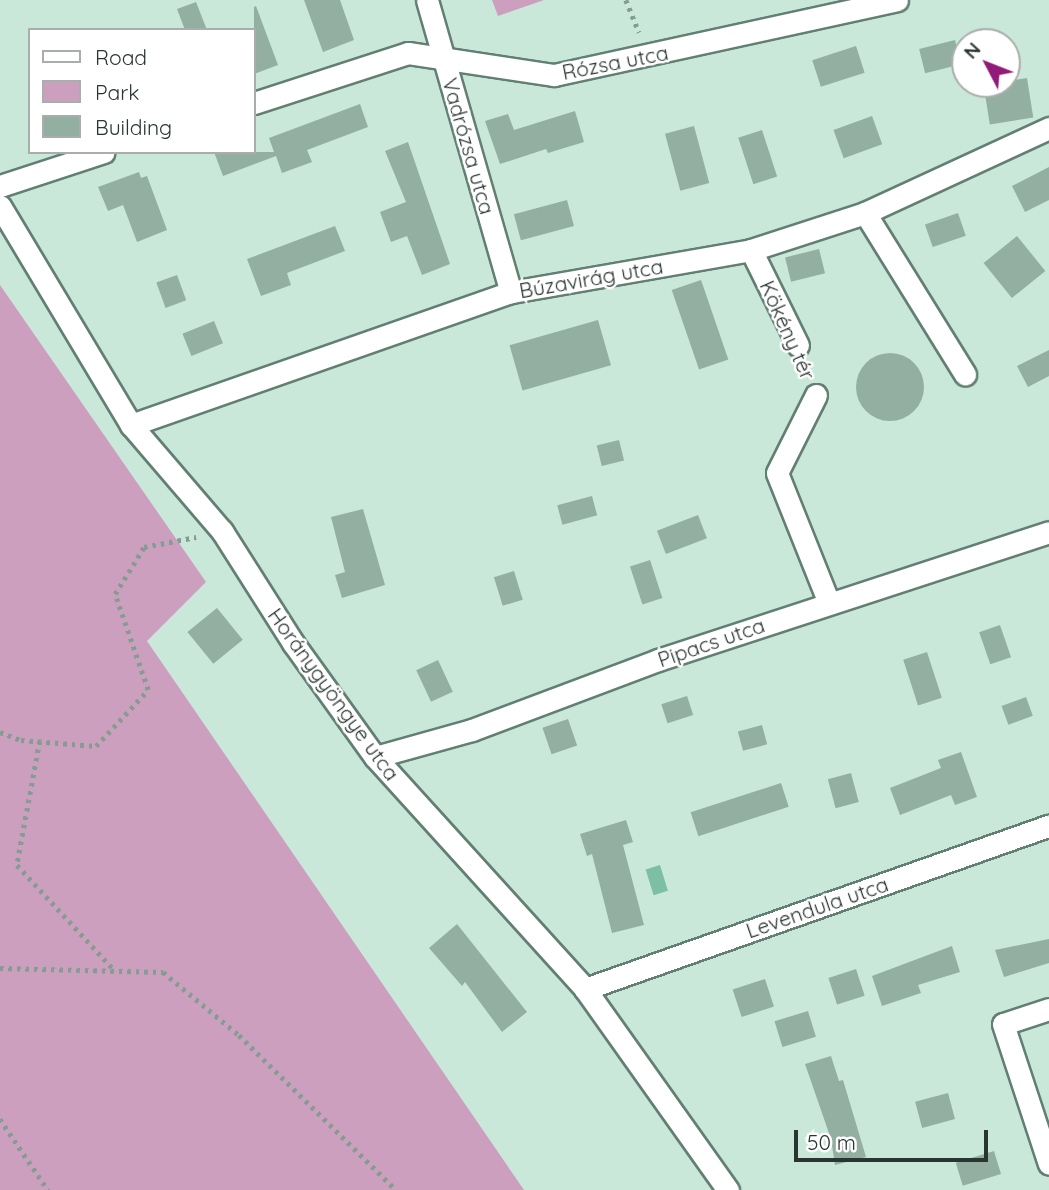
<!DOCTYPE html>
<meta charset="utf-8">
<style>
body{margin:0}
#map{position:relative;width:1049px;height:1190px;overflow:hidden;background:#c9e8da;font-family:Quicksand,sans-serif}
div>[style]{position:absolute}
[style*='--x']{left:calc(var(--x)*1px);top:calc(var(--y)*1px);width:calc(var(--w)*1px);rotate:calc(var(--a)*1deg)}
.green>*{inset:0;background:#cb9fbd}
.water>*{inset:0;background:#7dbfa4;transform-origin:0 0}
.building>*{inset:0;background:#92afa2;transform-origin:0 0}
.round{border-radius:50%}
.path>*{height:4.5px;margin-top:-2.25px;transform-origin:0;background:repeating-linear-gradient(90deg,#859c92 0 3.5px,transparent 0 8.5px)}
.roads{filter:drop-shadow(2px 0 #637f73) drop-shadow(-2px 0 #637f73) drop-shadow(0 2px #637f73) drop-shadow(0 -2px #637f73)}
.minor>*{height:21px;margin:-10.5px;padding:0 10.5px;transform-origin:10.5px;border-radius:10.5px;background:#fff}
span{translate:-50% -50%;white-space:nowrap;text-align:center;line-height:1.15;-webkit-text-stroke:5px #fff;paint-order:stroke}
.street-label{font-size:21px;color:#293530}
.legend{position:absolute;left:28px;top:28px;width:228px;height:126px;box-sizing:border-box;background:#fff;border:2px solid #a9aeac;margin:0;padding:9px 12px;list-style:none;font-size:21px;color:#293530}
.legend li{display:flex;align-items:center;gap:14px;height:35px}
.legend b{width:35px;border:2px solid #a9aeac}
.north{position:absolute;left:951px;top:28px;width:70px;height:70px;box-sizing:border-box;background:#fff;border:2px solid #a9aeac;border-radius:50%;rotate:312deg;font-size:19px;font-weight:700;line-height:28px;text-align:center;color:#293530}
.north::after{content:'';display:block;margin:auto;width:24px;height:32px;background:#921a78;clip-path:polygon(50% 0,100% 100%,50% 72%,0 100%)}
.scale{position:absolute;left:794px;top:1130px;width:194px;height:32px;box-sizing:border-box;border:4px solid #293530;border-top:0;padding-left:9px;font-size:21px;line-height:24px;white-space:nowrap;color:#293530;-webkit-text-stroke:5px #fff;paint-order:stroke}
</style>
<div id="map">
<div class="green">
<i style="clip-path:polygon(492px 0,544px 0,498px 16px)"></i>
<i style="clip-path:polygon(0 285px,206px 582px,147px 641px,524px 1190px,0 1190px)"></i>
</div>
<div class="water">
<i style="left:660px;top:865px;width:27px;height:15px;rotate:73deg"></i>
</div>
<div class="building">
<i style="clip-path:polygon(304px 0,340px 0,354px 40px,323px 52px)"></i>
<i style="clip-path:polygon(196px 2px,207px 30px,185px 30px,177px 9px)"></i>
<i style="clip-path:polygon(256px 6px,278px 65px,254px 74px,254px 7px)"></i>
<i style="left:955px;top:40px;width:25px;height:37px;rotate:76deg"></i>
<i style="left:856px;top:46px;width:28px;height:46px;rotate:72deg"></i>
<i style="left:1027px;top:78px;width:40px;height:44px;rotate:81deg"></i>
<i style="clip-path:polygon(360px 104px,368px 127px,307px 150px,312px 162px,282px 173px,276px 156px,223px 176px,214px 152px,274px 152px,269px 138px)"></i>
<i style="clip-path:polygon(575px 111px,584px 142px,548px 153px,546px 149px,500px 164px,485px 121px,508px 114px,514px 130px)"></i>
<i style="left:872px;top:116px;width:30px;height:41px;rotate:70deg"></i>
<i style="left:694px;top:126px;width:59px;height:30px;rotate:75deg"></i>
<i style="left:762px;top:130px;width:49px;height:25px;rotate:72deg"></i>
<i style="clip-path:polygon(408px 142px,450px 264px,422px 275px,407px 236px,391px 242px,380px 212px,406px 202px,385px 151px)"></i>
<i style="clip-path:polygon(1049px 167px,1049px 200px,1025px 212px,1012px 186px)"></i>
<i style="clip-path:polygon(139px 172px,141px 178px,147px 176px,167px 230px,137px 242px,123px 205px,108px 211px,98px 187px)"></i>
<i style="left:567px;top:200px;width:27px;height:55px;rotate:75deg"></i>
<i style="left:958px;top:213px;width:24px;height:35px;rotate:71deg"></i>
<i style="clip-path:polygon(335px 226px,345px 251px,287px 273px,291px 285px,261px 296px,247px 259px)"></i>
<i style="left:1017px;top:236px;width:45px;height:43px;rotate:51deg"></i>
<i style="left:819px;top:249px;width:25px;height:35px;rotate:76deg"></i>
<i style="left:177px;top:275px;width:27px;height:22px;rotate:70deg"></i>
<i style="left:701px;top:280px;width:84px;height:31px;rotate:71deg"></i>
<i style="left:598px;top:320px;width:47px;height:92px;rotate:74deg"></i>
<i style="left:214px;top:321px;width:24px;height:34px;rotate:68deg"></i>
<i style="clip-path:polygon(1049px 350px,1049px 376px,1028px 387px,1017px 366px)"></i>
<i class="round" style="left:856px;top:353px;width:68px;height:68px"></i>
<i style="left:619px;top:440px;width:21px;height:23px;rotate:76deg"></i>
<i style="left:592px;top:496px;width:20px;height:36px;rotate:75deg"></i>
<i style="clip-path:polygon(363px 509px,385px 585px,342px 598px,335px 575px,345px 572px,331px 517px)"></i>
<i style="left:698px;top:515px;width:25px;height:44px;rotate:69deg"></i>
<i style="left:650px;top:560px;width:40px;height:21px;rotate:72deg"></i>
<i style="left:514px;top:571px;width:30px;height:21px;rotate:73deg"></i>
<i style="left:217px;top:608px;width:41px;height:38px;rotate:51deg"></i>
<i style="left:1000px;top:625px;width:34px;height:22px;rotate:71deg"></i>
<i style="left:927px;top:652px;width:48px;height:25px;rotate:72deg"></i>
<i style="left:438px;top:660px;width:35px;height:24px;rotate:65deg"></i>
<i style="left:687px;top:696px;width:20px;height:27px;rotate:72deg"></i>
<i style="left:1026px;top:697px;width:20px;height:26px;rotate:70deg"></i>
<i style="left:568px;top:719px;width:28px;height:27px;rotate:71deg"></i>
<i style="left:762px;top:725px;width:20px;height:25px;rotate:75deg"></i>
<i style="clip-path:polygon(961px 752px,977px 797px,955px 805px,951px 795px,900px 815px,890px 788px,941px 768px,938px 760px)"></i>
<i style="left:851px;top:773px;width:30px;height:24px;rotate:75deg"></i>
<i style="left:781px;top:783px;width:25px;height:95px;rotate:72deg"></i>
<i style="clip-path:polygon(626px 820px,633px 842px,623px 845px,644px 925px,612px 933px,592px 854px,587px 856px,580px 834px)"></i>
<i style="clip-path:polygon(457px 924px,527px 1012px,502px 1032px,465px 982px,462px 986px,429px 948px)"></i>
<i style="clip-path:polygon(1049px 939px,1049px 963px,1004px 977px,995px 950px)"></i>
<i style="clip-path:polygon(952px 946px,960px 972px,918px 985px,921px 993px,882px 1006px,872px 976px)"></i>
<i style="left:856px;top:969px;width:28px;height:29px;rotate:72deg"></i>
<i style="left:765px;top:979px;width:29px;height:34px;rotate:72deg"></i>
<i style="left:808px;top:1011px;width:27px;height:35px;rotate:73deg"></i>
<i style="clip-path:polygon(831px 1056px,839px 1081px,843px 1080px,866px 1157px,835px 1165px,831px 1139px,805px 1064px)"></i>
<i style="left:948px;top:1093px;width:27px;height:34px;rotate:75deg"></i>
<i style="left:994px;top:1151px;width:24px;height:40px;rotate:73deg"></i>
</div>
<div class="path">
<i style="--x:626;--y:0;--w:35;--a:68"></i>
<i style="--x:0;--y:732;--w:22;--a:21"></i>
<i style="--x:21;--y:740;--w:75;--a:4.6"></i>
<i style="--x:96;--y:746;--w:76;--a:-47.1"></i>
<i style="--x:148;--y:690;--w:102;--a:-109"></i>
<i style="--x:115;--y:594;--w:55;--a:-58.3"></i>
<i style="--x:144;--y:547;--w:53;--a:-10.9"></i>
<i style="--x:40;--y:741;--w:126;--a:100.5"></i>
<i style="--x:17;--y:865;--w:144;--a:47.2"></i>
<i style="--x:0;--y:968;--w:163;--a:1.4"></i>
<i style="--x:163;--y:972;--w:99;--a:39.7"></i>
<i style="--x:239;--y:1035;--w:221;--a:44.6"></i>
<i style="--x:0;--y:1119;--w:86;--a:55.9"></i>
</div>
<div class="roads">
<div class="minor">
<i style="--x:427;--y:0;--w:304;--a:74"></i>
<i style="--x:254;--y:103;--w:162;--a:-18"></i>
<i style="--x:408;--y:53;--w:148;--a:8.6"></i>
<i style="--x:554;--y:75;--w:351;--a:-12.3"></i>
<i style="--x:0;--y:186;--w:109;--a:-18.1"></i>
<i style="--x:0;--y:206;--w:255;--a:59.1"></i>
<i style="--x:131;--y:425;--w:140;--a:49.4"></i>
<i style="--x:222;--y:531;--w:133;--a:57.6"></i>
<i style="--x:293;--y:643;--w:140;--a:54.3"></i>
<i style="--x:375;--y:757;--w:313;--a:47.8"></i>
<i style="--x:585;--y:989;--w:247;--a:54.6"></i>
<i style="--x:865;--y:213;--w:190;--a:58.2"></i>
<i style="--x:751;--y:250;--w:106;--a:63.7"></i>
<i style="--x:816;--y:395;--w:87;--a:116.6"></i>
<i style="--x:777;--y:473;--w:140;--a:68.2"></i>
<i style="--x:131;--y:425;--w:403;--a:-19.3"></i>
<i style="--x:511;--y:292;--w:244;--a:-9.9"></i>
<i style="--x:751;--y:250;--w:120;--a:-18"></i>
<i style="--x:865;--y:213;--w:203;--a:-24.8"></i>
<i style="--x:375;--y:757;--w:101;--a:-15.6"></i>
<i style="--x:472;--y:730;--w:199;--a:-20.6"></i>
<i style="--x:658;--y:660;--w:411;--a:-18.1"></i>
<i style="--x:585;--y:989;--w:492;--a:-19.4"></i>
<i style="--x:1049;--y:1009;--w:48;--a:161.9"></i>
<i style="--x:1003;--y:1024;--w:147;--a:71.8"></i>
</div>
</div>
<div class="street-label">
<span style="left:615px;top:62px;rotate:-11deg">Rózsa utca</span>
<span style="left:469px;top:146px;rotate:74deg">Vadrózsa utca</span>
<span style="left:591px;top:278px;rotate:-10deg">Búzavirág utca</span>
<span style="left:788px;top:330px;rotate:66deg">Kökény tér</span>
<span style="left:711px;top:642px;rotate:-19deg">Pipacs utca</span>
<span style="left:334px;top:694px;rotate:54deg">Horánygyöngye utca</span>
<span style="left:817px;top:907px;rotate:-19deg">Levendula utca</span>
</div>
<ul class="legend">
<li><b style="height:9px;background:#fff"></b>Road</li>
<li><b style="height:19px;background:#cb9fbd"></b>Park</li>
<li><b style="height:19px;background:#92afa2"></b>Building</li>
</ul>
<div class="north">N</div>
<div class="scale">50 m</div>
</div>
